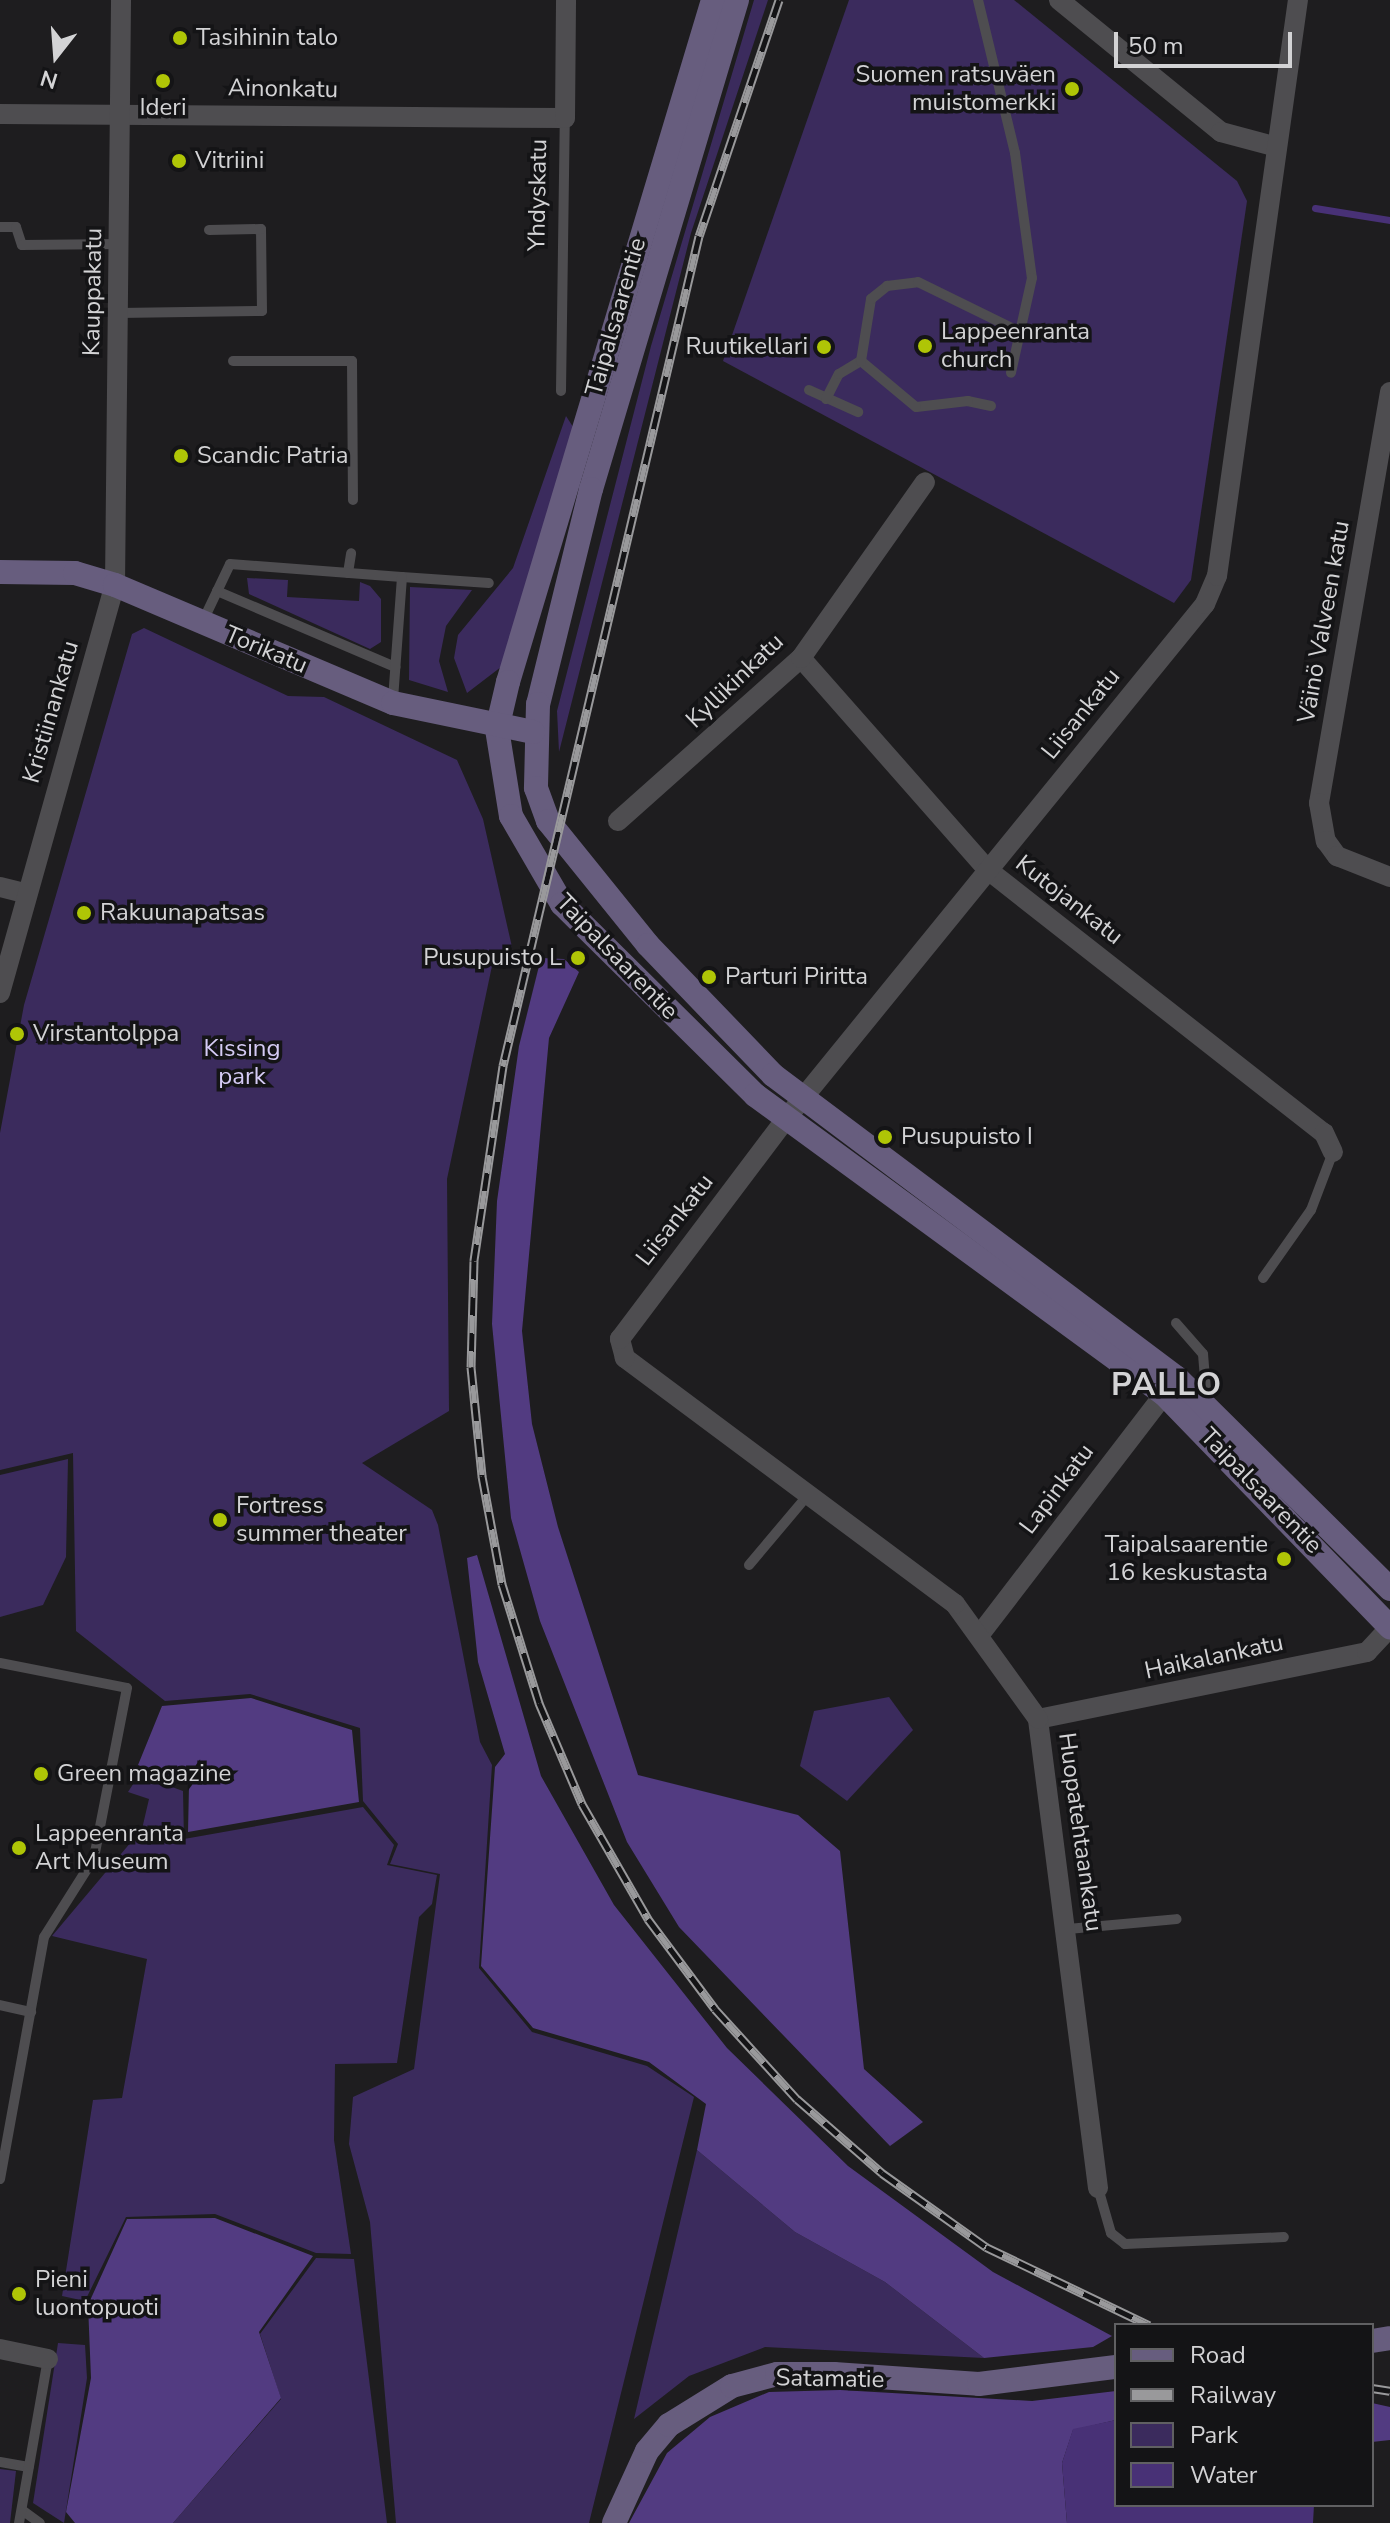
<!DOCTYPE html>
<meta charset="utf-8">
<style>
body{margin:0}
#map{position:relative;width:1390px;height:2523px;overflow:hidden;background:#1e1d1f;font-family:"Nunito Sans",sans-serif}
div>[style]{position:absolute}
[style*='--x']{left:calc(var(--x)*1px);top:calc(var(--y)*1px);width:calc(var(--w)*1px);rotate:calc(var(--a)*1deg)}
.green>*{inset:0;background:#3b2b5d}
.forest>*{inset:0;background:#523b81}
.water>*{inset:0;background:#483176}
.stream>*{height:7px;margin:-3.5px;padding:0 3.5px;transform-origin:3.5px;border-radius:3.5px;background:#483176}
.lane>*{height:10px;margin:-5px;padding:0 5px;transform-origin:5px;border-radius:5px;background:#4e4d50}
.street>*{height:20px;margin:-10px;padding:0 10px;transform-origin:10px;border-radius:10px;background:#4e4d50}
.secondary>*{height:24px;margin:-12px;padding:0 12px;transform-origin:12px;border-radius:12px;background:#675d7e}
.rail>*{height:9px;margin-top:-4.5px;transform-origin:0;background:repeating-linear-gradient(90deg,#141416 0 18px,#99999b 0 36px);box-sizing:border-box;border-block:2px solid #99999b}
.dots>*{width:22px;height:22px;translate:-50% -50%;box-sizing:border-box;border:4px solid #141416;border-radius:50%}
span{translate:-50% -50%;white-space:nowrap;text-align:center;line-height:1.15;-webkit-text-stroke:7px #141416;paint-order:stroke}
.poi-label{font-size:24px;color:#d3d3d5}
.left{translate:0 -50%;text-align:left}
.right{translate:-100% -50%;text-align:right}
.street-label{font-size:24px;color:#d3d3d5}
.park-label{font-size:24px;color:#d5cbf5}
.district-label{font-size:32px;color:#d3d3d5;font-weight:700;letter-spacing:2px}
.legend{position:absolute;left:1114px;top:2323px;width:260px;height:184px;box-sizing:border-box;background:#141416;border:2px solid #606062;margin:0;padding:10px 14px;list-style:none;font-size:24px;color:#d3d3d5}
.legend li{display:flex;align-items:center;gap:16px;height:40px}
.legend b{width:40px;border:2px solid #606062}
.north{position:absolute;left:16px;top:16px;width:80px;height:80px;-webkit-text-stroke:6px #141416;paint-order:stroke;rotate:197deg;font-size:22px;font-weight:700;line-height:32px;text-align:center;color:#d3d3d5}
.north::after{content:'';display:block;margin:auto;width:28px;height:36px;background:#d3d3d5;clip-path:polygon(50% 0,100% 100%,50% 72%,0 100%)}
.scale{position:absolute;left:1114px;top:32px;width:178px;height:36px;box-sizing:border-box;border:4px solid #d3d3d5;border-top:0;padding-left:10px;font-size:24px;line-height:28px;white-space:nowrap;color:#d3d3d5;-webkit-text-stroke:6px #141416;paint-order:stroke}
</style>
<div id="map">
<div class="green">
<i style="clip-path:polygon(754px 0,768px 0,691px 233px,559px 752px,557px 711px,651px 346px)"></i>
<i style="clip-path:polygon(849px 0,1014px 0,1237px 181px,1247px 201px,1191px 580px,1174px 603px,723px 361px)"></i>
<i style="clip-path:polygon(566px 416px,577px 433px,501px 667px,467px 693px,454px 658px,458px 635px,513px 568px)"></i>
<i style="clip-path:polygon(247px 578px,288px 580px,287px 597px,359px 601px,360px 582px,370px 586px,381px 599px,381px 642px,370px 649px,249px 594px)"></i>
<i style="clip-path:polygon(410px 587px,472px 590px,446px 626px,439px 661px,448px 692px,409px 680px)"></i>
<i style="clip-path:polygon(144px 628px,288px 696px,324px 697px,457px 760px,483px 819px,512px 947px,492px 966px,447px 1179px,449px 1411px,362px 1463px,432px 1510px,438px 1525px,480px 1742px,492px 1765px,479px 1968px,532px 2032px,647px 2066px,694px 2097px,589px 2523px,396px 2523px,370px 2222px,349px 2144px,353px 2097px,414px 2069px,440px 1874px,390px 1864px,398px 1844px,363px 1801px,360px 1728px,250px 1694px,165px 1701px,76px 1631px,73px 1453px,0 1470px,0 1133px,24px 1005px,132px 634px)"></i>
<i style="clip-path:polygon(68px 1459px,66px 1557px,43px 1605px,0 1617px,0 1475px)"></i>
<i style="clip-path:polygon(889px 1697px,913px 1730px,847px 1801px,800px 1766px,814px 1711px)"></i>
<i style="clip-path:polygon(139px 1775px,183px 1791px,184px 1839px,363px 1807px,394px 1845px,387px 1865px,437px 1875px,432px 1904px,419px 1917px,397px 2063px,335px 2064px,334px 2140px,351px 2254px,316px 2253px,215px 2214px,126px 2217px,85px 2301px,62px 2296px,93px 2100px,122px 2098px,147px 1959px,52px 1936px,142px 1829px,149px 1799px,128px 1792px)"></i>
<i style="clip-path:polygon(697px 2150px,795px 2232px,885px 2282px,984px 2358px,765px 2347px,689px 2376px,634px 2419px)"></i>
<i style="clip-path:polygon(316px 2258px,354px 2259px,387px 2523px,173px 2523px,281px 2399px,260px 2334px)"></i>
<i style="clip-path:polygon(58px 2343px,85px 2345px,87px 2378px,64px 2523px,33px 2503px)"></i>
<i style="clip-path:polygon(0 2469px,16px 2471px,10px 2523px,0 2523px)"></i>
</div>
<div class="forest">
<i style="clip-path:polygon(541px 958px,564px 959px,579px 972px,549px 1038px,522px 1331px,532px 1424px,558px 1527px,638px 1775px,798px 1815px,840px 1851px,864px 2069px,923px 2122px,890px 2146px,679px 1927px,627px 1842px,540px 1621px,511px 1518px,492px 1324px,497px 1201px,519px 1046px)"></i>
<i style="clip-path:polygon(477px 1555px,541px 1776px,614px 1905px,727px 2048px,848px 2166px,993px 2272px,1112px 2336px,1093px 2347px,984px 2358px,885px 2282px,795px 2232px,697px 2150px,706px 2104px,649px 2062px,533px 2028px,481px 1966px,495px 1767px,505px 1754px,478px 1662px,467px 1558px)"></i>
<i style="clip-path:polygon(251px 1698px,352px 1730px,359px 1802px,188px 1832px,189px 1785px,138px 1765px,162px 1706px)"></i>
<i style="clip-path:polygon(215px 2218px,313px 2256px,259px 2332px,281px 2398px,173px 2523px,75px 2523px,66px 2512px,91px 2378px,88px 2305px,127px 2219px)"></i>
<i style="clip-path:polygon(840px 2390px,1032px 2401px,1116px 2391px,1116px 2420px,1073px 2430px,1062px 2463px,1067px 2523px,629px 2523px,667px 2453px,710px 2417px,769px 2392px)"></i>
<i style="clip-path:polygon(1372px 2403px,1390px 2407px,1390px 2440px,1372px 2442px)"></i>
</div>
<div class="water">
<i style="clip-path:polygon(1116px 2420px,1116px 2505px,1314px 2505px,1313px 2523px,1067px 2523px,1062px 2463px,1073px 2429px)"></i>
</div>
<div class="stream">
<i style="--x:1315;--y:208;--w:76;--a:9.1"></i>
</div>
<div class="lane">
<i style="--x:978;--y:0;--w:157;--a:76.4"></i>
<i style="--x:1015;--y:153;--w:126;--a:82.3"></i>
<i style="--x:1032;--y:278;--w:97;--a:102.5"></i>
<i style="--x:0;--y:227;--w:16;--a:0"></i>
<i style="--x:16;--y:227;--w:19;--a:72"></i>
<i style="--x:22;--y:245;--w:98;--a:-0.6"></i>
<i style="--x:119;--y:313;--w:143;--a:-0.8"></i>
<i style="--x:262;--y:311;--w:82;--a:-90.7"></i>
<i style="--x:261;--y:229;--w:52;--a:178.9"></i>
<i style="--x:233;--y:361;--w:119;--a:0"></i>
<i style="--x:352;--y:361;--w:139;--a:89.6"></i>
<i style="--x:809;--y:390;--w:54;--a:24.2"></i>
<i style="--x:561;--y:391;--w:273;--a:-89.2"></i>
<i style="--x:826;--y:399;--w:28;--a:-63"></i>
<i style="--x:839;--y:374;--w:26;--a:-31"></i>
<i style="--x:991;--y:406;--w:24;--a:-168"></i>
<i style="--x:968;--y:401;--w:52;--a:173.4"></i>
<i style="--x:916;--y:407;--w:72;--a:-140.1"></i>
<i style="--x:861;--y:361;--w:63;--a:-80.8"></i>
<i style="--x:871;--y:299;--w:21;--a:-39"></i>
<i style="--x:887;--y:286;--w:31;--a:-7"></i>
<i style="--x:918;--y:282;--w:116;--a:26.1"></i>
<i style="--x:348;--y:573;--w:20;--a:-81"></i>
<i style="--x:402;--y:577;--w:87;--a:3.9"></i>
<i style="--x:217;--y:591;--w:194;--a:23.1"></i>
<i style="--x:202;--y:623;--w:65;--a:-64.6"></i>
<i style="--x:230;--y:564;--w:172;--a:4.3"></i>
<i style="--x:402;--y:577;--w:124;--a:94.2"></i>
<i style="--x:1263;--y:1278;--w:83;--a:-54.8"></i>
<i style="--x:1311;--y:1210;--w:62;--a:-69.2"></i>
<i style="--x:1176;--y:1323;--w:41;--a:48.9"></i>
<i style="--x:1203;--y:1354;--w:49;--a:85.3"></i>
<i style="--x:749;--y:1565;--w:92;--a:-49.9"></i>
<i style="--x:0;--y:1663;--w:129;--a:11.1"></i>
<i style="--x:127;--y:1688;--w:173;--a:101"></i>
<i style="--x:94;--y:1858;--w:93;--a:122.3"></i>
<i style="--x:44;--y:1937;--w:246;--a:100.3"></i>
<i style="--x:1068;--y:1929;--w:109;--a:-5.2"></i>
<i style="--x:0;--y:2005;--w:32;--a:13"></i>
<i style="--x:1098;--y:2188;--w:47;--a:73.9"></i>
<i style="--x:1111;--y:2233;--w:18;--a:38"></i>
<i style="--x:1125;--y:2244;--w:159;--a:-2.5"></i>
<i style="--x:0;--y:2462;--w:29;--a:10"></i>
<i style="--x:22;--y:2510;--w:22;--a:36"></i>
<i style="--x:19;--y:2523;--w:167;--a:-80"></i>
</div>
<div class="street">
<i style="--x:1059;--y:0;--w:209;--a:39.2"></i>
<i style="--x:1221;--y:132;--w:58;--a:15"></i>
<i style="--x:0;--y:114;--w:565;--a:0.41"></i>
<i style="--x:565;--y:118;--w:118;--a:-89.5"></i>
<i style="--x:1390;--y:392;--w:417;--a:99.8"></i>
<i style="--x:1319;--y:803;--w:39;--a:80"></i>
<i style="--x:1326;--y:841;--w:19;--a:54"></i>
<i style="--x:1337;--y:856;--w:57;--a:21.6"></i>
<i style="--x:801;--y:658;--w:283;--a:48.6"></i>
<i style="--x:988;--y:870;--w:427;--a:38.1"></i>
<i style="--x:1324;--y:1133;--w:21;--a:65"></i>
<i style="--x:618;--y:821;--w:245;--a:-41.7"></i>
<i style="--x:801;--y:658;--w:215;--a:-54.8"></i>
<i style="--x:0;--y:887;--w:25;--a:14"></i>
<i style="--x:0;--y:993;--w:424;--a:-74.3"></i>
<i style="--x:115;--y:585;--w:585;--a:-89.41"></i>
<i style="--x:981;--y:1633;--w:314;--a:-52.5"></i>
<i style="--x:1038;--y:1719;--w:336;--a:-11.5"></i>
<i style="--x:1367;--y:1652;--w:34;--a:-47"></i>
<i style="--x:1098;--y:2188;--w:473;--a:-97.3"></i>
<i style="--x:1038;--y:1719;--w:142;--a:-125.8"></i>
<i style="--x:955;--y:1604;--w:412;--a:-143.3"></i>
<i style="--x:625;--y:1358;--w:20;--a:-105"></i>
<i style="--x:620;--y:1339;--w:274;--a:-53"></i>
<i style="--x:785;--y:1120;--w:665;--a:-50.86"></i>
<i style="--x:1205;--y:604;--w:30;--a:-67"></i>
<i style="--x:1217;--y:576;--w:582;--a:-82"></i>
<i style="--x:0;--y:2349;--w:49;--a:11.8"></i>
</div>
<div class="secondary">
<i style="--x:713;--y:0;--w:712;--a:106.73"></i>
<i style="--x:508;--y:682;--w:48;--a:103.2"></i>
<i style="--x:497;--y:729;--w:88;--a:80.9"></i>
<i style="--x:511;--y:816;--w:102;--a:59.9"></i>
<i style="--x:562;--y:904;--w:272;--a:44.7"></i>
<i style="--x:755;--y:1095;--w:507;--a:36.17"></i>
<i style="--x:1164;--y:1394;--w:325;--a:45.9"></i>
<i style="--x:737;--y:0;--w:510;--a:106.62"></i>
<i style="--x:591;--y:489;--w:221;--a:103.8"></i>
<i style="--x:538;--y:704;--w:84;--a:91.4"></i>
<i style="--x:536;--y:788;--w:35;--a:70"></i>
<i style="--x:548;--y:821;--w:159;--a:51.1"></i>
<i style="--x:648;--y:945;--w:180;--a:46.1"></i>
<i style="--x:773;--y:1075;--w:505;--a:36.87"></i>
<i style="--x:1177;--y:1378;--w:300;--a:44.7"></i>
<i style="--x:0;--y:572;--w:75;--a:0.8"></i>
<i style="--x:75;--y:573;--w:42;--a:16.7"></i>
<i style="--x:115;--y:585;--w:302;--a:23"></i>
<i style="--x:393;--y:703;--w:143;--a:11.7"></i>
<i style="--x:1372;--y:2341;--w:18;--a:-9"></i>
<i style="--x:614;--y:2523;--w:79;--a:-65.4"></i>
<i style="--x:647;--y:2451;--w:34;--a:-50"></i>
<i style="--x:669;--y:2425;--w:74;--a:-31.8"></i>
<i style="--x:732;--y:2386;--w:47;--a:-14.9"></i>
<i style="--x:777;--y:2374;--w:57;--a:0"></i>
<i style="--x:834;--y:2374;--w:145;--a:3.9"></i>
<i style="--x:979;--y:2384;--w:138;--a:-7.1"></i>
</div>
<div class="rail">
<i style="--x:779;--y:0;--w:249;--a:108.7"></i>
<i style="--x:699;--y:236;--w:853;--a:103.29"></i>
<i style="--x:503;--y:1066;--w:197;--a:98.5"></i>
<i style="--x:474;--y:1261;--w:106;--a:91.6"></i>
<i style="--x:471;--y:1367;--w:110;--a:84.2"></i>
<i style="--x:482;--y:1476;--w:110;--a:79.5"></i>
<i style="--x:502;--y:1584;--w:125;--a:72.7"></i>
<i style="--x:539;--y:1703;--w:110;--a:66.9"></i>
<i style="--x:582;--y:1804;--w:133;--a:60.1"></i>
<i style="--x:648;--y:1919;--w:112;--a:53.3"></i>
<i style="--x:715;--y:2009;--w:122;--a:47.7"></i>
<i style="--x:797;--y:2099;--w:113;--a:41"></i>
<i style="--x:882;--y:2173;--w:128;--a:35.4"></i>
<i style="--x:986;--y:2247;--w:181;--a:25.6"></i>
<i style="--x:1372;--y:2388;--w:18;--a:9"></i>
</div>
<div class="dots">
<i style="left:180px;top:38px;background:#afc506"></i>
<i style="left:163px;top:81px;background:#afc506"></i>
<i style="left:1072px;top:89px;background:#afc506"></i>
<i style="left:179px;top:161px;background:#afc506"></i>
<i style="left:925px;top:346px;background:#afc506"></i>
<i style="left:824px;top:347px;background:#afc506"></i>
<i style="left:181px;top:456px;background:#afc506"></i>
<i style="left:84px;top:913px;background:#afc506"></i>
<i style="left:578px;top:958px;background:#afc506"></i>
<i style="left:709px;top:977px;background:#afc506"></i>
<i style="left:17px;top:1034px;background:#afc506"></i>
<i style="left:885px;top:1137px;background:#afc506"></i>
<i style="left:220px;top:1520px;background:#afc506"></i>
<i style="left:1284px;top:1559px;background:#afc506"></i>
<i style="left:41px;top:1774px;background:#afc506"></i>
<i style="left:19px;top:1848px;background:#afc506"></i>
<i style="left:19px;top:2294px;background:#afc506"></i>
</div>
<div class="poi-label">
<span class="left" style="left:196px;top:38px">Tasihinin talo</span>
<span class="right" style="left:1056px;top:89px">Suomen ratsuväen<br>muistomerkki</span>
<span style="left:163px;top:108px">Ideri</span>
<span class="left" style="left:195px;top:161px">Vitriini</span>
<span class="left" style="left:941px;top:346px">Lappeenranta<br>church</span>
<span class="right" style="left:808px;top:347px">Ruutikellari</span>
<span class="left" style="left:197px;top:456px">Scandic Patria</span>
<span class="left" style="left:100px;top:913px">Rakuunapatsas</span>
<span class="right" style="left:562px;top:958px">Pusupuisto L</span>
<span class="left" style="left:725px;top:977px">Parturi Piritta</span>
<span class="left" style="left:33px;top:1034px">Virstantolppa</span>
<span class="left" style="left:901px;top:1137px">Pusupuisto I</span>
<span class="left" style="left:236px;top:1520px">Fortress<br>summer theater</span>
<span class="right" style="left:1268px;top:1559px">Taipalsaarentie<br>16 keskustasta</span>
<span class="left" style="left:57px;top:1774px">Green magazine</span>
<span class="left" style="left:35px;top:1848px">Lappeenranta<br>Art Museum</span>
<span class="left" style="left:35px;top:2294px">Pieni<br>luontopuoti</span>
</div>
<div class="street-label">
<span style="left:283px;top:89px;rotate:1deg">Ainonkatu</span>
<span style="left:538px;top:195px;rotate:-89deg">Yhdyskatu</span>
<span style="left:93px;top:292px;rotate:-89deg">Kauppakatu</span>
<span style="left:616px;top:317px;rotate:-74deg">Taipalsaarentie</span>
<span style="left:1324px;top:622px;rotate:-80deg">Väinö Valveen katu</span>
<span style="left:266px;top:650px;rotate:23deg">Torikatu</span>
<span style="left:735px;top:681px;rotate:-44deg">Kyllikinkatu</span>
<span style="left:51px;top:712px;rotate:-74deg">Kristiinankatu</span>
<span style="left:1081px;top:714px;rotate:-51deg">Liisankatu</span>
<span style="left:1069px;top:900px;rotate:38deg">Kutojankatu</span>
<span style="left:617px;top:957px;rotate:46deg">Taipalsaarentie</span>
<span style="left:675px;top:1220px;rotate:-52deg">Liisankatu</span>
<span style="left:1057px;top:1489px;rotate:-53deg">Lapinkatu</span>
<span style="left:1261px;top:1491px;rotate:46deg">Taipalsaarentie</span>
<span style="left:1214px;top:1657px;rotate:-12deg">Haikalankatu</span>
<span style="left:1080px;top:1832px;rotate:82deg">Huopatehtaankatu</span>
<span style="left:830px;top:2379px;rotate:1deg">Satamatie</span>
</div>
<div class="park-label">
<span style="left:242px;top:1063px">Kissing<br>park</span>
</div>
<div class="district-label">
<span style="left:1167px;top:1385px">PALLO</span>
</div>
<ul class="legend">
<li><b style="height:10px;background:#675d7e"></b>Road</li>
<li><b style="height:10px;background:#99999b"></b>Railway</li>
<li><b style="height:22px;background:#3b2b5d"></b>Park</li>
<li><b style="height:22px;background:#483176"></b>Water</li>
</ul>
<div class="north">N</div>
<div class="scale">50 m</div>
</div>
